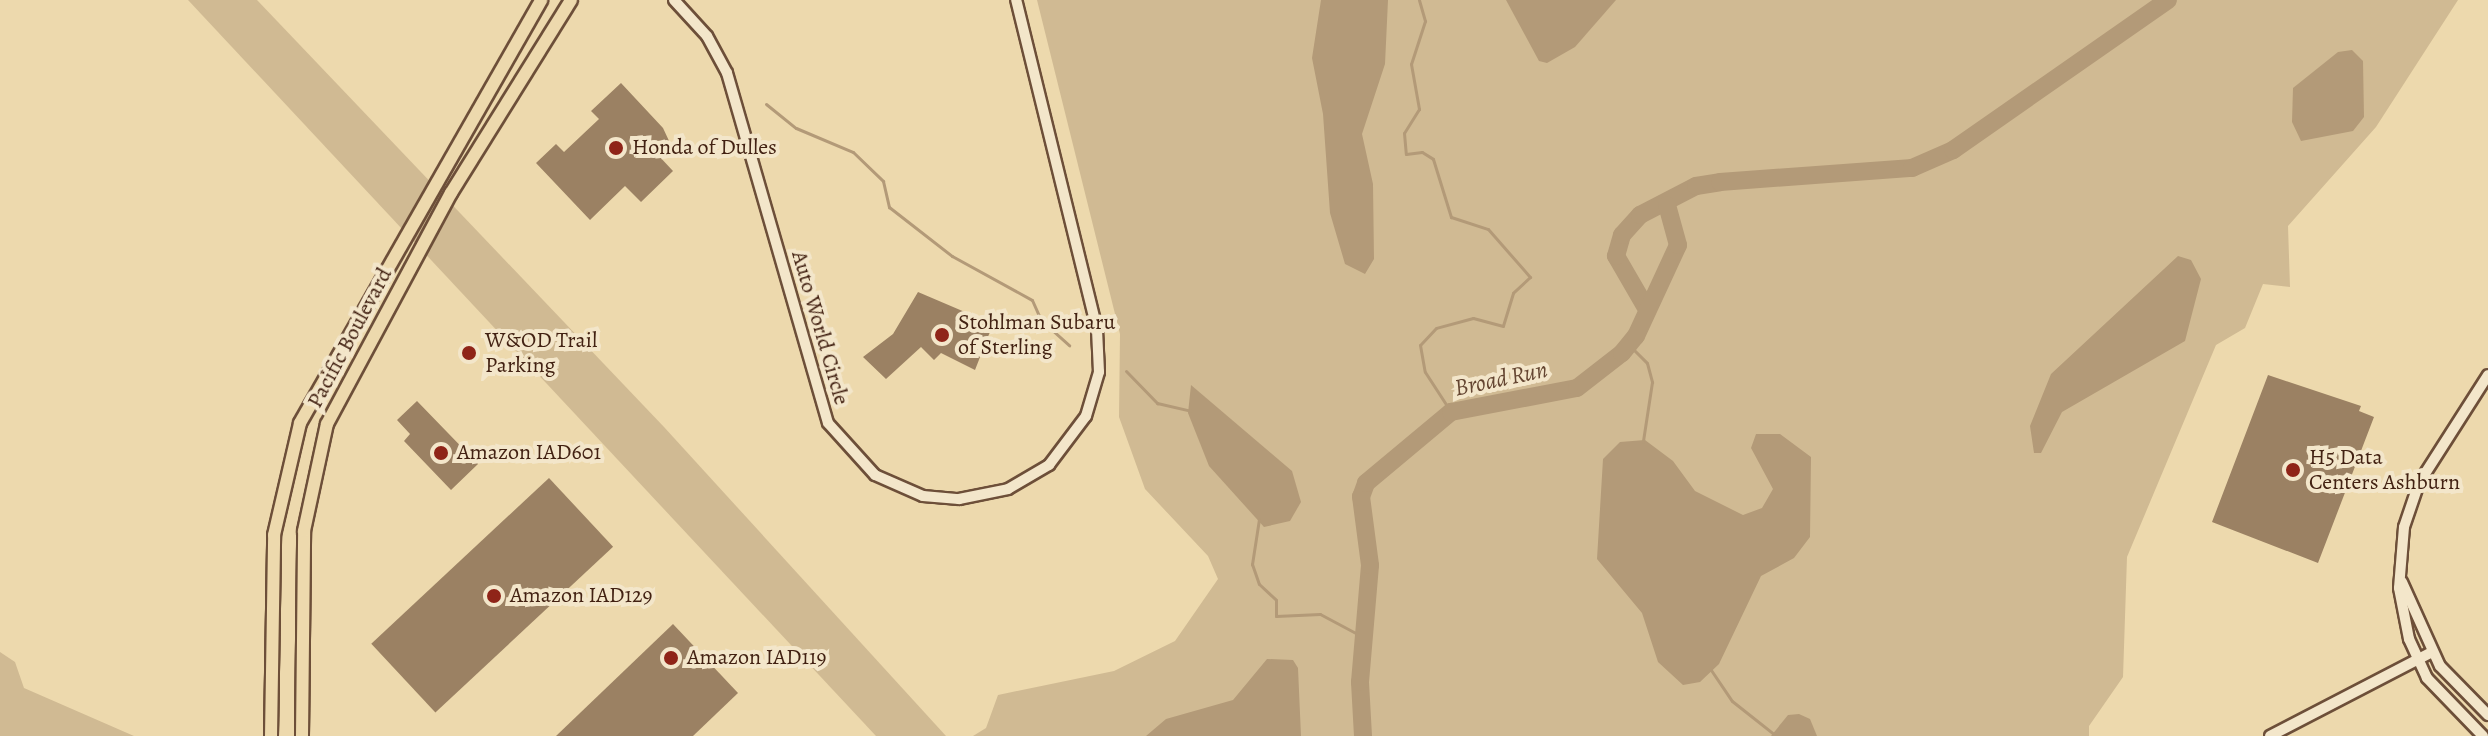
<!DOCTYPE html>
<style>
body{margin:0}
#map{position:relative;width:2488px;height:736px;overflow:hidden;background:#edd9ad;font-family:Alegreya,serif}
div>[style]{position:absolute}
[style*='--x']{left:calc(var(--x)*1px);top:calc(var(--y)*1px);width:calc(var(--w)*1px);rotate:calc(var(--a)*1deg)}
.green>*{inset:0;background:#d0ba93}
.water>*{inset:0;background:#b39a78}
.stream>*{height:3px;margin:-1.5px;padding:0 1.5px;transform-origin:1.5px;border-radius:1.5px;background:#b39a78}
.river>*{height:18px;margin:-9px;padding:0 9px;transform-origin:9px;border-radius:9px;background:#b39a78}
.building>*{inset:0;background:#9b8163;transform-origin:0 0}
.roads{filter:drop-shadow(2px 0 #6d4f39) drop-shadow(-2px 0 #6d4f39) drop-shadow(0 2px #6d4f39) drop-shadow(0 -2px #6d4f39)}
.minor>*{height:10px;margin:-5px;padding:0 5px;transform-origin:5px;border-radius:5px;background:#f3e6ca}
.major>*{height:12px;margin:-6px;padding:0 6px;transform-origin:6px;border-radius:6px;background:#edd9ad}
.dots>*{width:22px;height:22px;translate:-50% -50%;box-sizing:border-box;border:4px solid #f3e6ca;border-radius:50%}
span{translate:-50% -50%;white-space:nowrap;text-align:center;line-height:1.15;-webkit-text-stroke:8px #f3e6ca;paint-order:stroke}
.poi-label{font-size:22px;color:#422112}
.left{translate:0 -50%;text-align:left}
.street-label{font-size:22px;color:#422112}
.water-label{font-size:24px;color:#644531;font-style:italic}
</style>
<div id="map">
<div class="green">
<i style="clip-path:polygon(188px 0,257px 0,664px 427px,946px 736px,876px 736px)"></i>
<i style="clip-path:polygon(1037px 0,2458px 0,2376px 127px,2288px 226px,2290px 287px,2263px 284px,2245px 328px,2216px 345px,2127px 557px,2123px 677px,2089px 726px,2089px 736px,973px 736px,986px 728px,998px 695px,1114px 671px,1175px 641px,1218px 579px,1208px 556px,1145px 489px,1119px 417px,1120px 334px)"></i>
<i style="clip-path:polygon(0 652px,15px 662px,24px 688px,134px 736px,0 736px)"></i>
</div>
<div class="water">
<i style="clip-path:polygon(1321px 0,1388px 0,1385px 64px,1362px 134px,1373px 184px,1374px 259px,1365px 274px,1345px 264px,1330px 213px,1323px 114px,1312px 58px)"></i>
<i style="clip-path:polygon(1506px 0,1616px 0,1575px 47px,1547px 63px,1539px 61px)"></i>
<i style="clip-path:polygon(2338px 52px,2352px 50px,2363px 61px,2364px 117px,2353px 131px,2301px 141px,2292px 122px,2293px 88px)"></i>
<i style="clip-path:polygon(2178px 256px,2191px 260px,2201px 279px,2185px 341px,2062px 412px,2041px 453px,2034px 453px,2030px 426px,2051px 374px)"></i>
<i style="clip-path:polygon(1191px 385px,1292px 471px,1301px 502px,1290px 521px,1264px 527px,1209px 466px,1188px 413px)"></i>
<i style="clip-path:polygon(1756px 434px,1780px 434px,1811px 457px,1810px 537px,1794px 558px,1761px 576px,1719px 664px,1700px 682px,1683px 685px,1658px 662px,1642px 613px,1597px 559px,1603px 459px,1620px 442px,1645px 440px,1673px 461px,1695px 491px,1743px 515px,1762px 508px,1773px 489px,1751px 448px)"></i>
<i style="clip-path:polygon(1267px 659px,1293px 660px,1298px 668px,1301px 736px,1146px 736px,1166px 719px,1233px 700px)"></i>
<i style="clip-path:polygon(1799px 714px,1810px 719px,1817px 736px,1771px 736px,1788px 715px)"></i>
</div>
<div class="stream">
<i style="--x:1419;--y:0;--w:22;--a:74"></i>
<i style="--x:1425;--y:21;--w:45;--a:108"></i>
<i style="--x:1411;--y:64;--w:46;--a:79.9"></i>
<i style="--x:1419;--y:109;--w:28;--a:122"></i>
<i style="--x:1404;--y:133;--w:21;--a:85"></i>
<i style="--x:1406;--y:154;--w:16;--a:-7"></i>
<i style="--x:1422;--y:152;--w:13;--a:32"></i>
<i style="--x:1433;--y:159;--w:61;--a:72.8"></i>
<i style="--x:1451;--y:217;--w:39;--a:18"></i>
<i style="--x:1488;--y:229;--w:64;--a:48.8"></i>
<i style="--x:1530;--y:277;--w:23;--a:137"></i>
<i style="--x:1513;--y:293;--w:34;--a:107"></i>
<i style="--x:1503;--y:326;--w:31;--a:-165"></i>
<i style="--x:1473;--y:318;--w:38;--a:165"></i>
<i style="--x:1436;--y:328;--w:23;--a:133"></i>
<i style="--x:1420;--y:345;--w:27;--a:80"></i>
<i style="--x:1425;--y:372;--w:48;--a:57"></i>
<i style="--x:766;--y:104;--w:38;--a:39"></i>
<i style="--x:796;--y:128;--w:62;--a:22.8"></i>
<i style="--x:853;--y:152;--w:42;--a:44"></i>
<i style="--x:883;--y:181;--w:27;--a:77"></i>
<i style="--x:889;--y:207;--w:80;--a:37.9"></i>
<i style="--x:952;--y:256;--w:91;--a:28.8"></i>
<i style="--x:1032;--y:300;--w:22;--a:66"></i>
<i style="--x:1041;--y:320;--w:38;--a:42"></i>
<i style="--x:1629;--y:345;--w:25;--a:45"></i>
<i style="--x:1647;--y:363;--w:20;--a:75"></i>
<i style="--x:1652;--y:382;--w:60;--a:98.7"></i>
<i style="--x:1126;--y:371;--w:45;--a:45.9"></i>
<i style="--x:1157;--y:403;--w:36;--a:13"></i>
<i style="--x:1259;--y:519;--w:46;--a:98.8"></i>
<i style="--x:1252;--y:564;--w:21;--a:71"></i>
<i style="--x:1259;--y:584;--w:23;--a:43"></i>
<i style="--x:1276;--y:600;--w:16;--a:90"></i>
<i style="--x:1276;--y:616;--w:44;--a:-2.6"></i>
<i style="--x:1320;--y:614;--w:51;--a:28.1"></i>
<i style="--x:1711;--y:670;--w:37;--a:56"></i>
<i style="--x:1732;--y:701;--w:55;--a:38.3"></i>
</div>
<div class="river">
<i style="--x:1645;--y:306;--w:58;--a:-120.1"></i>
<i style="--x:1616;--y:256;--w:22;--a:-74"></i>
<i style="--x:1622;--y:235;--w:27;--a:-48"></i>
<i style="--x:1640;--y:215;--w:63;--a:-27.4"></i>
<i style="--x:1696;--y:186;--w:24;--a:-9"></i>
<i style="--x:1720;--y:182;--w:193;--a:-4.2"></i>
<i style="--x:1912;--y:168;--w:45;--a:-23.7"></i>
<i style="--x:1953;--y:150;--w:262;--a:-34.9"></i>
<i style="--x:1363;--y:736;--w:54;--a:-93.2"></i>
<i style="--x:1360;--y:682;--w:117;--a:-85.1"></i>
<i style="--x:1370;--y:565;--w:69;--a:-97.5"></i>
<i style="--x:1361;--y:497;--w:15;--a:-70"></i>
<i style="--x:1366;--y:483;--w:111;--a:-39.9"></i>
<i style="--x:1451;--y:412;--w:128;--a:-10.8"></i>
<i style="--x:1577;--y:388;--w:57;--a:-37.9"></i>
<i style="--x:1622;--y:353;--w:22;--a:-51"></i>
<i style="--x:1636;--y:336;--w:100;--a:-65.2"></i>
<i style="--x:1678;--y:245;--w:41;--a:-105.4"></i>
</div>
<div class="building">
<i style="clip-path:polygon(621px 83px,663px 128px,670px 143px,658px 155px,673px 171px,641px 202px,625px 186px,590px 220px,536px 163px,556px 144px,564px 152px,599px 119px,591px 111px)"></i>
<i style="clip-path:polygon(918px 292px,993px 324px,975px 370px,941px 353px,934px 360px,921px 347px,886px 379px,863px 357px,893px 334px)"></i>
<i style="clip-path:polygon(2268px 375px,2361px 406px,2359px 411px,2374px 417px,2318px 563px,2212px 522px)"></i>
<i style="clip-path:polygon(417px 401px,478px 464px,451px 490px,404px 441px,410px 434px,397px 420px)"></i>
<i style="left:549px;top:478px;width:94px;height:243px;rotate:47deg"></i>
<i style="clip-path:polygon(673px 624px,738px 693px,693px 736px,556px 736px)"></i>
</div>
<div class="roads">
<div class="minor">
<i style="--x:674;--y:0;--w:49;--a:47.5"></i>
<i style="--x:707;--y:36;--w:42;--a:61.6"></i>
<i style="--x:727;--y:73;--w:364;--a:73.9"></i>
<i style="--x:828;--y:423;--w:70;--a:47.9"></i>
<i style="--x:875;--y:475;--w:52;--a:23.6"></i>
<i style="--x:923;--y:496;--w:36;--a:5"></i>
<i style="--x:959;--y:499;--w:50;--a:-11.5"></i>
<i style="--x:1008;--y:489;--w:48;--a:-30.3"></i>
<i style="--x:1049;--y:465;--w:61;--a:-52.9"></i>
<i style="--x:1086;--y:416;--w:46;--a:-73.5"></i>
<i style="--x:1099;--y:372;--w:43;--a:-92.7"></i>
<i style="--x:1097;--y:329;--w:339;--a:-103.8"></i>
<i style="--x:2402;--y:582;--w:92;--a:65.7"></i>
<i style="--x:2440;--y:666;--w:69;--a:45.6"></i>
<i style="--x:2270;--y:736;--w:182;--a:-27.4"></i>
<i style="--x:2483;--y:736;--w:81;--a:-134"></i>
<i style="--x:2427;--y:678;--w:43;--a:-114.8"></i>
<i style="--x:2409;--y:639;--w:52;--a:-101.1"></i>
<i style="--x:2399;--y:588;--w:61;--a:-85.3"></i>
<i style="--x:2404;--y:527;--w:46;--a:-71.2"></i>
<i style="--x:2419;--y:483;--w:128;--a:-57.4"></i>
</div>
<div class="major">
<i style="--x:271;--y:736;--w:201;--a:-89.1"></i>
<i style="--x:274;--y:535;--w:115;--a:-76.9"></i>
<i style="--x:300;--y:423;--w:487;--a:-60.3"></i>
<i style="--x:302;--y:736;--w:205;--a:-89.4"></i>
<i style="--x:304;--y:531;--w:109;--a:-77.9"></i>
<i style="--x:327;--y:424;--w:262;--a:-61.8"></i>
<i style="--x:451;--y:193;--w:227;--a:-58.1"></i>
</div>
</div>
<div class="dots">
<i style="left:616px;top:148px;background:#8f2418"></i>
<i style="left:942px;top:335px;background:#8f2418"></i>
<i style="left:469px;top:353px;background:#8f2418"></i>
<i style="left:441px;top:453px;background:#8f2418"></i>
<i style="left:2293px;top:470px;background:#8f2418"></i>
<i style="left:494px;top:596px;background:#8f2418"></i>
<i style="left:671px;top:658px;background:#8f2418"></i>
</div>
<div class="poi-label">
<span class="left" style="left:632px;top:148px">Honda of Dulles</span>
<span class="left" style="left:958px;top:335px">Stohlman Subaru<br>of Sterling</span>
<span class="left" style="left:485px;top:353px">W&amp;OD Trail<br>Parking</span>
<span class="left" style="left:457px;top:453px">Amazon IAD601</span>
<span class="left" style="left:2309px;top:470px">H5 Data<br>Centers Ashburn</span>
<span class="left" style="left:510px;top:596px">Amazon IAD129</span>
<span class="left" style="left:687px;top:658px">Amazon IAD119</span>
</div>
<div class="street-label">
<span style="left:820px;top:328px;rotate:74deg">Auto World Circle</span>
<span style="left:350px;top:338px;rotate:-62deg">Pacific Boulevard</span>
</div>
<div class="water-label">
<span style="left:1501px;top:379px;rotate:-12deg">Broad Run</span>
</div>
</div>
